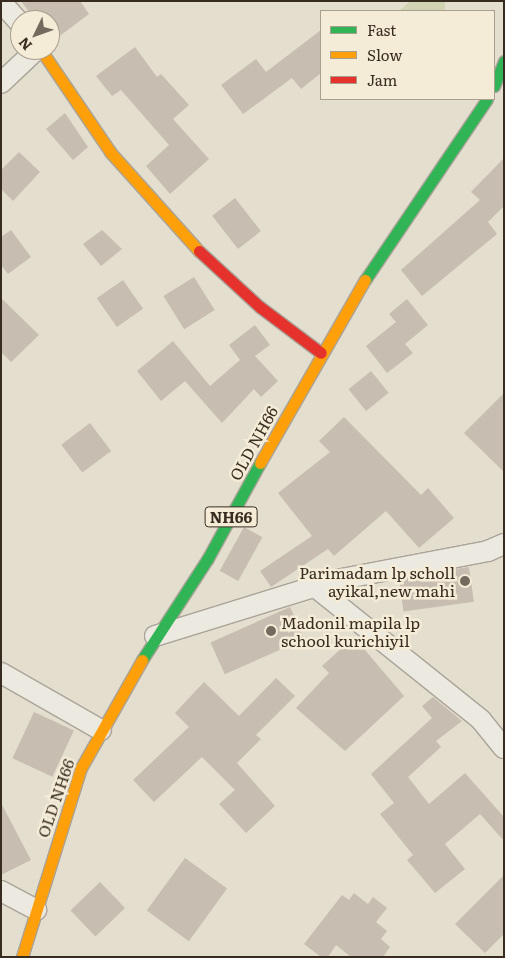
<!DOCTYPE html>
<style>
body{margin:0}
#map{position:relative;width:505px;height:958px;overflow:hidden;background:#e4decf;font-family:Literata,serif}
div>[style]{position:absolute}
[style*='--x']{left:calc(var(--x)*1px);top:calc(var(--y)*1px);width:calc(var(--w)*1px);rotate:calc(var(--a)*1deg)}
.green>*{inset:0;background:#d2d3b3}
.building>*{inset:0;background:#c7bdb0;transform-origin:0 0}
.roads{filter:drop-shadow(1px 0 #a9a398) drop-shadow(-1px 0 #a9a398) drop-shadow(0 1px #a9a398) drop-shadow(0 -1px #a9a398)}
.street>*{height:20px;margin:-10px;padding:0 10px;transform-origin:10px;border-radius:10px;background:#ece9e0}
.fast>*{height:11px;margin:-5.5px;padding:0 5.5px;transform-origin:5.5px;border-radius:5.5px;background:#30b455}
.slow>*{height:11px;margin:-5.5px;padding:0 5.5px;transform-origin:5.5px;border-radius:5.5px;background:#ff9f0a}
.jam>*{height:11px;margin:-5.5px;padding:0 5.5px;transform-origin:5.5px;border-radius:5.5px;background:#e5322d}
.dots>*{width:14px;height:14px;translate:-50% -50%;box-sizing:border-box;border:2px solid #f4ecd7;border-radius:50%}
span{translate:-50% -50%;white-space:nowrap;text-align:center;line-height:1.15;-webkit-text-stroke:5px #f4ecd7;paint-order:stroke}
.shield-label span{padding:1px 4px;background:#f4ecd7;border:1px solid;border-radius:4px;-webkit-text-stroke-width:0}
.shield-label{font-size:15px;color:#382c20;font-weight:700}
.street-label{font-size:16px;color:#382c20}
.poi-label{font-size:16px;color:#382c20}
.right{translate:-100% -50%;text-align:right}
.left{translate:0 -50%;text-align:left}
.frame{position:absolute;inset:0;border:2px solid #382c20;pointer-events:none}
.legend{position:absolute;left:320px;top:10px;width:175px;height:90px;box-sizing:border-box;background:#f4ecd7;border:1px solid #a99f8e;margin:0;padding:6px 9px;list-style:none;font-size:15px;color:#382c20}
.legend li{display:flex;align-items:center;gap:10px;height:25px}
.legend b{width:25px;border:1px solid #a99f8e}
.north{position:absolute;left:10px;top:10px;width:50px;height:50px;box-sizing:border-box;background:#f4ecd7;border:1px solid #a99f8e;border-radius:50%;rotate:228deg;font-size:14px;font-weight:700;line-height:20px;text-align:center;color:#382c20}
.north::after{content:'';display:block;margin:auto;width:18px;height:22px;background:#746a5d;clip-path:polygon(50% 0,100% 100%,50% 72%,0 100%)}
</style>
<div id="map">
<div class="green">
<i style="clip-path:polygon(410px 1px,445px 1px,445px 11px,399px 11px)"></i>
</div>
<div class="building">
<i style="clip-path:polygon(21px 1px,80px 1px,89px 14px,53px 41px,50px 20px,35px 20px)"></i>
<i style="clip-path:polygon(321px 30px,321px 73px,301px 89px,292px 78px,243px 114px,221px 85px,256px 59px,266px 72px)"></i>
<i style="clip-path:polygon(135px 47px,157px 77px,161px 74px,189px 105px,173px 119px,209px 159px,170px 194px,146px 166px,169px 145px,121px 90px,112px 96px,96px 76px)"></i>
<i style="clip-path:polygon(65px 113px,88px 147px,73px 160px,46px 129px)"></i>
<i style="clip-path:polygon(19px 152px,40px 172px,13px 201px,1px 189px,1px 170px)"></i>
<i style="clip-path:polygon(504px 158px,504px 206px,488px 222px,497px 234px,422px 296px,401px 270px,480px 200px,471px 192px)"></i>
<i style="left:235px;top:198px;width:42px;height:29px;rotate:52deg"></i>
<i style="clip-path:polygon(11px 230px,31px 257px,8px 274px,1px 265px,1px 237px)"></i>
<i style="clip-path:polygon(102px 230px,122px 249px,101px 266px,83px 244px)"></i>
<i style="left:194px;top:277px;width:39px;height:36px;rotate:58deg"></i>
<i style="left:123px;top:280px;width:35px;height:32px;rotate:55deg"></i>
<i style="clip-path:polygon(1px 298px,39px 335px,11px 362px,1px 352px)"></i>
<i style="clip-path:polygon(407px 299px,428px 325px,405px 344px,413px 353px,387px 373px,366px 346px,396px 322px,389px 314px)"></i>
<i style="clip-path:polygon(255px 325px,270px 345px,255px 356px,278px 381px,261px 397px,254px 389px,222px 423px,185px 381px,161px 401px,137px 371px,173px 341px,210px 386px,240px 360px,229px 345px)"></i>
<i style="left:371px;top:371px;width:28px;height:29px;rotate:51deg"></i>
<i style="clip-path:polygon(504px 393px,504px 472px,464px 433px)"></i>
<i style="clip-path:polygon(344px 417px,421px 495px,428px 488px,454px 518px,419px 548px,386px 511px,334px 556px,328px 549px,271px 587px,260px 571px,312px 536px,278px 493px,330px 452px,319px 441px)"></i>
<i style="left:90px;top:423px;width:35px;height:36px;rotate:53deg"></i>
<i style="left:244px;top:527px;width:21px;height:50px;rotate:29deg"></i>
<i style="left:469px;top:567px;width:35px;height:71px;rotate:82deg"></i>
<i style="left:290px;top:607px;width:35px;height:87px;rotate:66deg"></i>
<i style="clip-path:polygon(354px 637px,404px 696px,345px 751px,296px 708px,329px 673px,322px 666px)"></i>
<i style="clip-path:polygon(276px 678px,295px 696px,256px 735px,261px 739px,237px 763px,275px 806px,246px 833px,219px 804px,235px 790px,202px 757px,154px 802px,133px 780px,189px 727px,175px 713px,204px 682px,239px 716px)"></i>
<i style="clip-path:polygon(433px 697px,462px 721px,436px 741px,441px 747px,408px 777px,429px 804px,465px 773px,504px 817px,504px 841px,480px 814px,445px 844px,465px 869px,435px 893px,407px 860px,413px 855px,380px 814px,394px 803px,371px 774px,432px 718px,422px 706px)"></i>
<i style="left:34px;top:712px;width:44px;height:51px;rotate:25deg"></i>
<i style="clip-path:polygon(1px 803px,31px 860px,1px 875px)"></i>
<i style="left:185px;top:858px;width:52px;height:65px;rotate:36deg"></i>
<i style="clip-path:polygon(504px 875px,504px 934px,485px 953px,455px 924px)"></i>
<i style="left:100px;top:882px;width:36px;height:41px;rotate:46deg"></i>
<i style="clip-path:polygon(354px 893px,368px 904px,373px 897px,387px 908px,376px 922px,387px 931px,381px 939px,390px 947px,383px 957px,351px 957px,336px 945px,328px 957px,321px 957px,304px 944px,342px 895px,349px 900px)"></i>
</div>
<div class="roads">
<div class="street">
<i style="--x:1;--y:2;--w:28;--a:48"></i>
<i style="--x:1;--y:83;--w:48;--a:-43.3"></i>
<i style="--x:314;--y:586;--w:214;--a:38.7"></i>
<i style="--x:481;--y:720;--w:36;--a:51"></i>
<i style="--x:155;--y:636;--w:189;--a:-17.2"></i>
<i style="--x:336;--y:580;--w:155;--a:-10.8"></i>
<i style="--x:488;--y:551;--w:17;--a:-24"></i>
<i style="--x:1;--y:673;--w:115;--a:29.7"></i>
<i style="--x:1;--y:891;--w:40;--a:28"></i>
</div>
<div class="fast">
<i style="--x:494;--y:86;--w:27;--a:-68"></i>
<i style="--x:365;--y:280;--w:218;--a:-56"></i>
<i style="--x:142;--y:660;--w:121;--a:-57.1"></i>
<i style="--x:208;--y:558;--w:108;--a:-61.3"></i>
</div>
<div class="slow">
<i style="--x:41;--y:50;--w:125;--a:55.8"></i>
<i style="--x:111;--y:153;--w:132;--a:48.1"></i>
<i style="--x:260;--y:463;--w:211;--a:-60.2"></i>
<i style="--x:22;--y:957;--w:198;--a:-72.7"></i>
<i style="--x:81;--y:768;--w:124;--a:-60.5"></i>
</div>
<div class="jam">
<i style="--x:199;--y:251;--w:83;--a:42.6"></i>
<i style="--x:260;--y:307;--w:76;--a:37"></i>
</div>
</div>
<div class="dots">
<i style="left:465px;top:581px;background:#746a5d"></i>
<i style="left:271px;top:631px;background:#746a5d"></i>
</div>
<div class="shield-label">
<span style="left:231px;top:517px">NH66</span>
</div>
<div class="street-label">
<span style="left:253px;top:443px;rotate:-61deg">OLD NH66</span>
<span style="left:55px;top:798px;rotate:-71deg">OLD NH66</span>
</div>
<div class="poi-label">
<span class="right" style="left:455px;top:581px">Parimadam lp scholl<br>ayikal,new mahi</span>
<span class="left" style="left:281px;top:631px">Madonil mapila lp<br>school kurichiyil</span>
</div>
<div class="frame"></div>
<ul class="legend">
<li><b style="height:6px;background:#30b455"></b>Fast</li>
<li><b style="height:6px;background:#ff9f0a"></b>Slow</li>
<li><b style="height:6px;background:#e5322d"></b>Jam</li>
</ul>
<div class="north">N</div>
</div>
